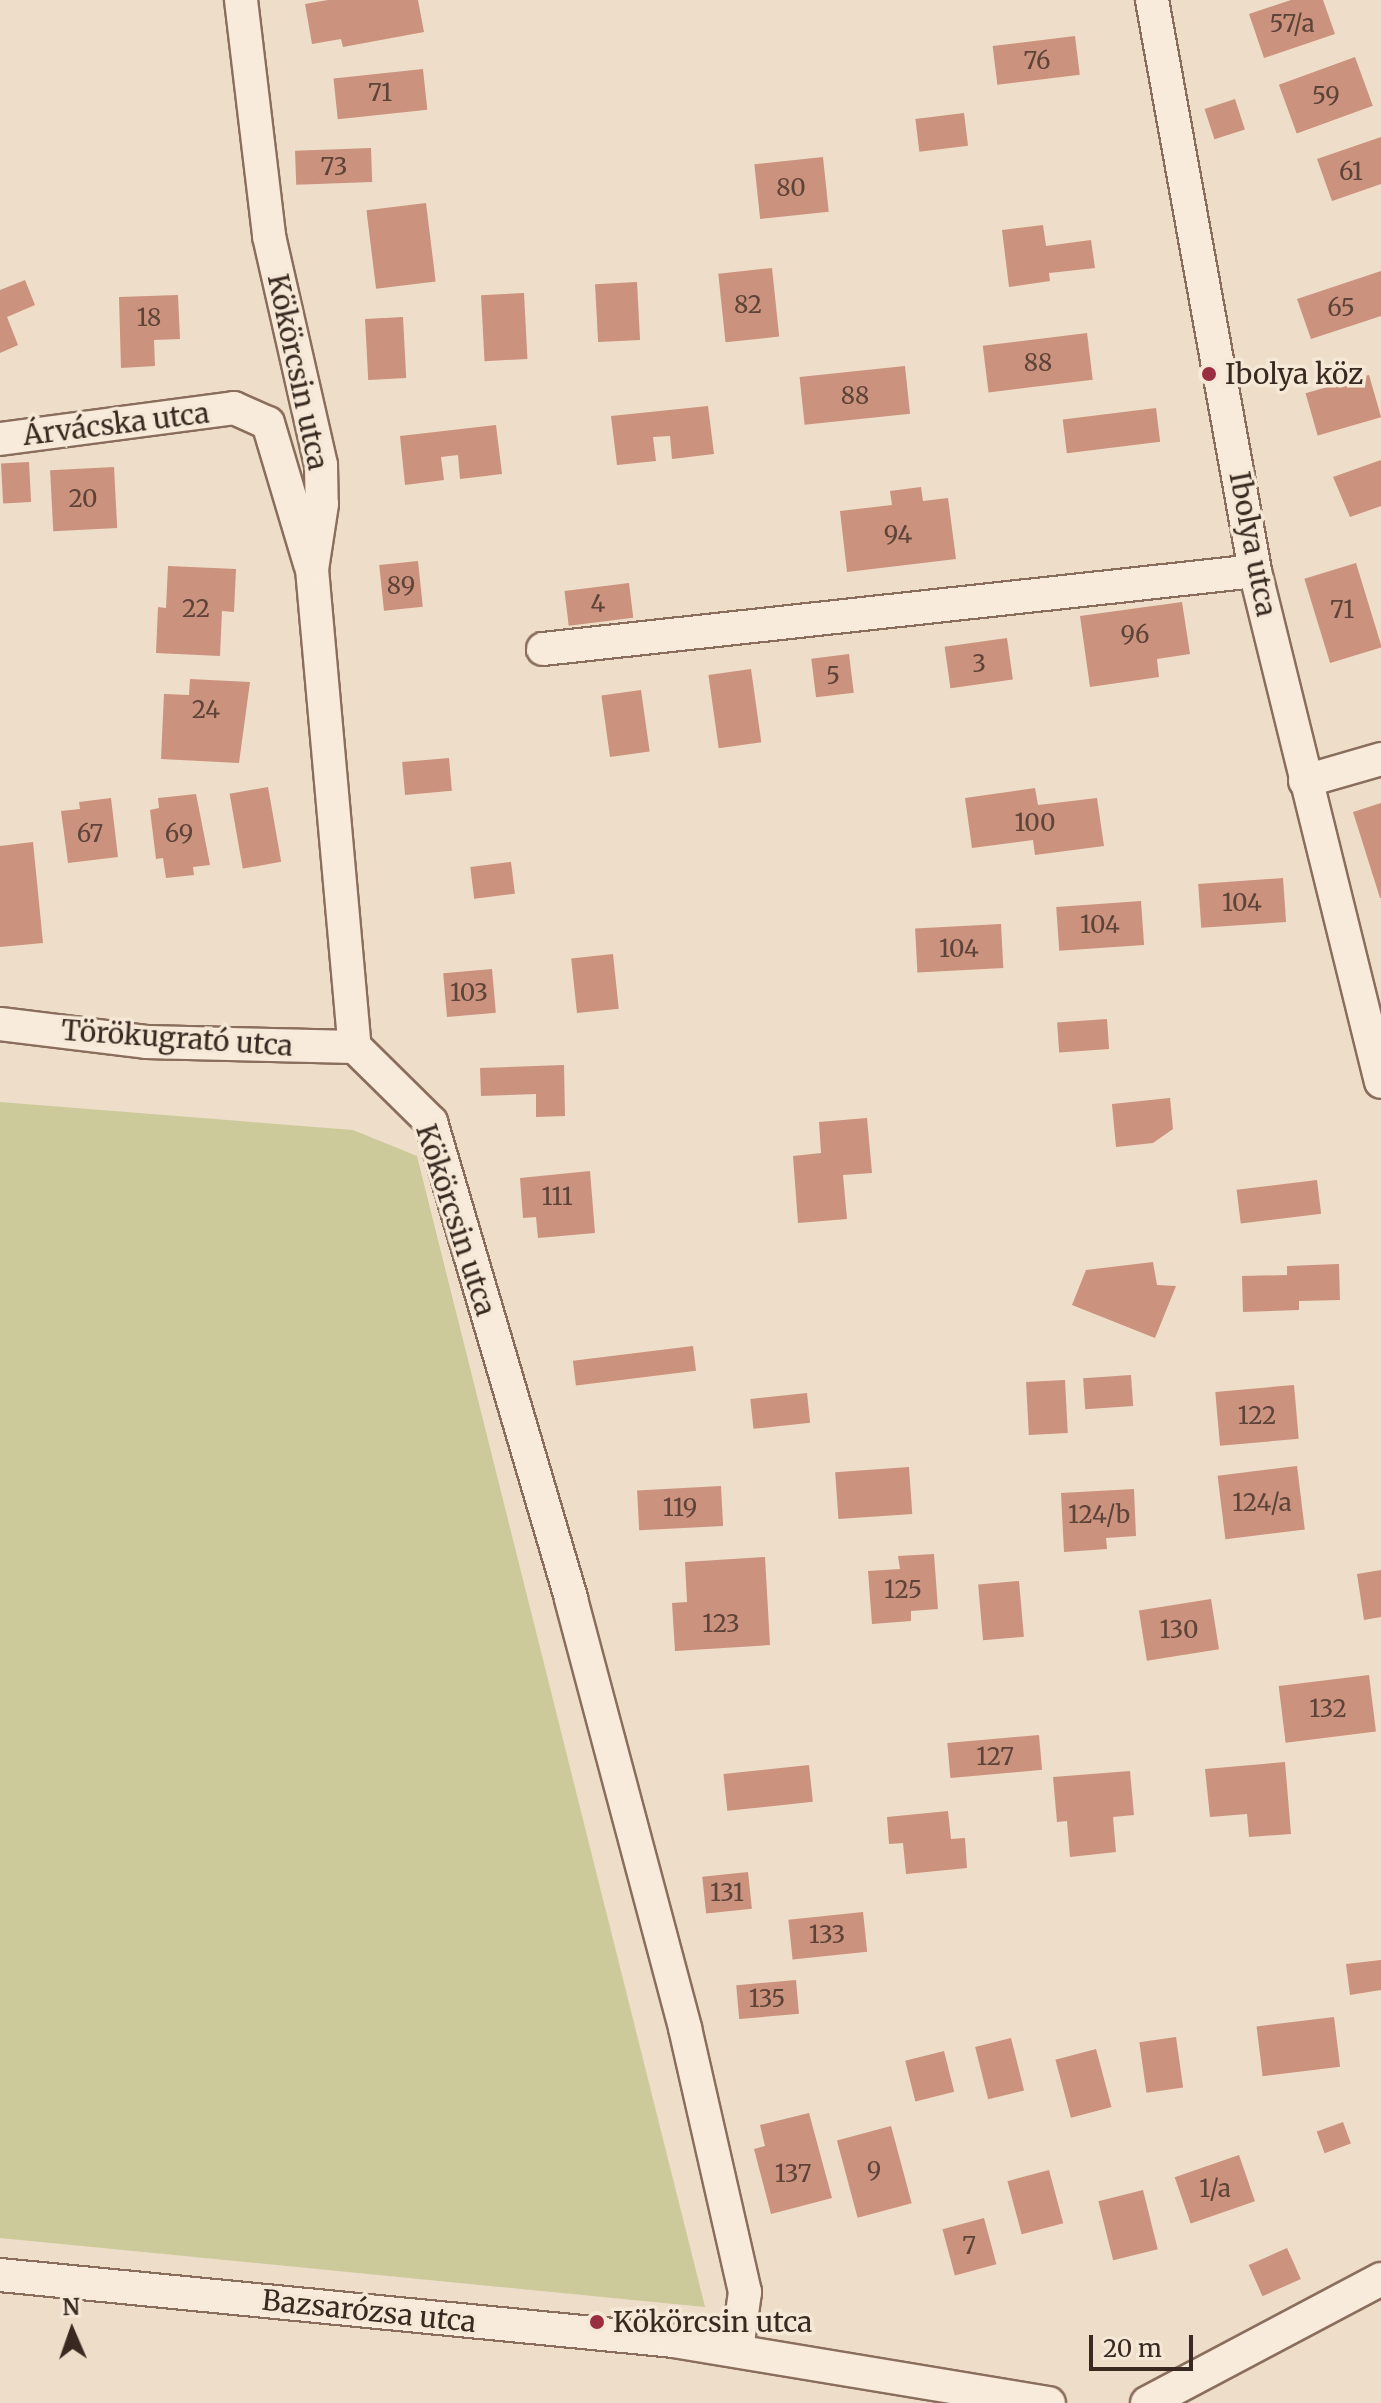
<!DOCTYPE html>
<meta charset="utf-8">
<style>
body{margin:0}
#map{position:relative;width:1381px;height:2403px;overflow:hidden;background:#eeddc8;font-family:Merriweather,serif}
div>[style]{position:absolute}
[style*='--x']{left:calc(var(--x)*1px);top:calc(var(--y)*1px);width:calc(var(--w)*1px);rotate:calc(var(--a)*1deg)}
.green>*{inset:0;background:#ccca9b}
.building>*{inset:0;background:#cb927e;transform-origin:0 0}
.roads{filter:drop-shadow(2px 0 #8a6e5d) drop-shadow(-2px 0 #8a6e5d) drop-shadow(0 2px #8a6e5d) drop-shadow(0 -2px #8a6e5d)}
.street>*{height:32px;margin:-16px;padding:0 16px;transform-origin:16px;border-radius:16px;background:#f9ebdb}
.dots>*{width:22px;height:22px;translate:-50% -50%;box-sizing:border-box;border:4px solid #f5e8d7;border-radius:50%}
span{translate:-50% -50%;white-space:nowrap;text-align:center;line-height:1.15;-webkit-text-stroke:7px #f5e8d7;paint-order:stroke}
.number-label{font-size:24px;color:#5e4338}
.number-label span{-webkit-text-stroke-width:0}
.street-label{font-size:28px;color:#3a2920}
.poi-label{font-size:28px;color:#3a2920}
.left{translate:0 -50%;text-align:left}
.north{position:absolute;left:32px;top:2291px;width:80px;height:80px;-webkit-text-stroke:6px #f5e8d7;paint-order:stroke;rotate:358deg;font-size:22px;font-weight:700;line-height:32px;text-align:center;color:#3a2920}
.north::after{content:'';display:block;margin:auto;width:28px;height:36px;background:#3a2920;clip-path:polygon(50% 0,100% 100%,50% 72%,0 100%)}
.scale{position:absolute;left:1089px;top:2335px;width:104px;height:36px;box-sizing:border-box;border:4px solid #3a2920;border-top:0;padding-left:10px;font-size:24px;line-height:28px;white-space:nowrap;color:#3a2920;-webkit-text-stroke:6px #f5e8d7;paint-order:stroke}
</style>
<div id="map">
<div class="green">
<i style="clip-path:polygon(0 1102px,353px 1130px,417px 1156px,705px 2307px,0 2238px)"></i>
</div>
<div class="building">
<i style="clip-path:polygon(328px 0,418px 0,424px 32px,343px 47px,341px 39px,312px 44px,305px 4px)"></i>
<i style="clip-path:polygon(1291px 0,1323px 0,1335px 34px,1264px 58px,1249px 14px)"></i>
<i style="left:1075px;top:36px;width:39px;height:83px;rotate:83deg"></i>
<i style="left:1355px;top:57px;width:52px;height:81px;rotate:70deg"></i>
<i style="left:423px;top:69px;width:41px;height:90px;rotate:84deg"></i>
<i style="left:1235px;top:99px;width:32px;height:32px;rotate:72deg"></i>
<i style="left:964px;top:113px;width:33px;height:49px;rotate:83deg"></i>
<i style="clip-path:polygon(1381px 137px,1381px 184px,1332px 201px,1317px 159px)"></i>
<i style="left:371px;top:148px;width:34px;height:76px;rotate:88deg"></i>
<i style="left:823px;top:157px;width:55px;height:69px;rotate:84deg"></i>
<i style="left:426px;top:203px;width:79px;height:60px;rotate:83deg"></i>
<i style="clip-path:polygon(1043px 225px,1046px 246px,1091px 240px,1095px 268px,1049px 273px,1050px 281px,1009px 287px,1002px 230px)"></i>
<i style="left:772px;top:268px;width:69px;height:54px;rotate:84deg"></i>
<i style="clip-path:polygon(1381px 271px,1381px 316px,1311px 339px,1297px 299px)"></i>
<i style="clip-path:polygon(25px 280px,35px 305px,7px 317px,18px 345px,0 353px,0 290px)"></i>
<i style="left:637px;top:282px;width:58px;height:42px;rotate:87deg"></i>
<i style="left:524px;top:293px;width:66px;height:43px;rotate:87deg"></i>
<i style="clip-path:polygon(178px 295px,180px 339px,154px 340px,155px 366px,121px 368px,119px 297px)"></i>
<i style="left:403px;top:317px;width:61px;height:38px;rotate:87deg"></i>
<i style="left:1087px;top:333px;width:47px;height:105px;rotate:83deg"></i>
<i style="left:905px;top:366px;width:48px;height:106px;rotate:84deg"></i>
<i style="left:1369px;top:375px;width:44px;height:66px;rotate:74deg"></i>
<i style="clip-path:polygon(708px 406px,714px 454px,672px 459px,670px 436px,653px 437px,656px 461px,617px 465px,611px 416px)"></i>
<i style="left:1156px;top:408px;width:34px;height:94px;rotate:83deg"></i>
<i style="clip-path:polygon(496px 425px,502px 474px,460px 479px,458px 455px,441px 457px,444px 480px,405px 485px,400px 436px)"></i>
<i style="clip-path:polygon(1381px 460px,1381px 506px,1350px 517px,1333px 477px)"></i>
<i style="left:29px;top:462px;width:40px;height:28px;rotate:87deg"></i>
<i style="left:114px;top:467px;width:61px;height:64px;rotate:87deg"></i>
<i style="clip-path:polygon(921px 487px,923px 501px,948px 498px,956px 559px,847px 572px,840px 511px,892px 505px,890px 491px)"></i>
<i style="left:418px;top:561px;width:46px;height:39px;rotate:84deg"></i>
<i style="left:1356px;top:563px;width:88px;height:54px;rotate:73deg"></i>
<i style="clip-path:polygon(168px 566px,236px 569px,234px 612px,222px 611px,220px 656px,156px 653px,158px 607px,166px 608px)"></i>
<i style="left:629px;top:583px;width:35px;height:65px;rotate:83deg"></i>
<i style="clip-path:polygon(1182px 602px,1190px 654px,1157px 659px,1159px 677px,1090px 687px,1080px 616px)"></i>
<i style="left:1007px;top:638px;width:42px;height:63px;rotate:82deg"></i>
<i style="left:849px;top:654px;width:39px;height:38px;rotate:83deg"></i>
<i style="left:751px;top:669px;width:74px;height:43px;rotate:82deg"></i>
<i style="clip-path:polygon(190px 679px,250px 682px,239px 763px,161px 759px,164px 694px,189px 695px)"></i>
<i style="left:641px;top:690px;width:62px;height:40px;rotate:82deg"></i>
<i style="left:449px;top:758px;width:33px;height:47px;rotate:85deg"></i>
<i style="left:268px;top:787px;width:76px;height:39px;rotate:80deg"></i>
<i style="clip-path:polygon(1035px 788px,1038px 805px,1097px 798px,1104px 846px,1035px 855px,1033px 840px,972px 848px,965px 798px)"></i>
<i style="clip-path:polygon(196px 794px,210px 865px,193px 867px,194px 875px,166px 878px,163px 858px,156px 859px,150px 810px,159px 808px,158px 798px)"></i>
<i style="clip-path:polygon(111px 798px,118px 857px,68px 863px,61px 811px,80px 809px,79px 802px)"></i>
<i style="clip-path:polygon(1381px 803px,1381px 898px,1380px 898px,1353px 812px)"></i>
<i style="clip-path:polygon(33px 842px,43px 943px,0 947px,0 846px)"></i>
<i style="left:511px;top:862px;width:32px;height:41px;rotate:83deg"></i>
<i style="left:1283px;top:878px;width:44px;height:85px;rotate:86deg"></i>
<i style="left:1141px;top:901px;width:44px;height:85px;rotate:86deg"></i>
<i style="left:1001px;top:924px;width:44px;height:86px;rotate:87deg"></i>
<i style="left:613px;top:954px;width:55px;height:42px;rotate:84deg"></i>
<i style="left:492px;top:969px;width:44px;height:49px;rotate:85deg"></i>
<i style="left:1107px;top:1019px;width:30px;height:50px;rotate:86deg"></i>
<i style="clip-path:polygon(564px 1065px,565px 1116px,536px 1117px,536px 1094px,481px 1096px,480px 1068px)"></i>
<i style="clip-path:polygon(1170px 1098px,1173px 1129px,1153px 1143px,1116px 1147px,1112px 1104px)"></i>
<i style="clip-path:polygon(867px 1118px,872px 1173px,843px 1175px,847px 1219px,798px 1223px,793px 1156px,821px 1153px,819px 1122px)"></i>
<i style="clip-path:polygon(590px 1171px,595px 1233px,538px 1238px,536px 1217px,523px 1218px,520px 1178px)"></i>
<i style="left:1317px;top:1180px;width:34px;height:81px;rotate:83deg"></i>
<i style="clip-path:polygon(1153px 1262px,1157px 1285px,1176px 1286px,1155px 1338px,1072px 1305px,1086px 1270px)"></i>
<i style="clip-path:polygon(1339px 1264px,1340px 1300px,1299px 1301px,1299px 1310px,1243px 1312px,1242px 1276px,1287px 1275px,1287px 1266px)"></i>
<i style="left:693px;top:1346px;width:25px;height:121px;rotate:83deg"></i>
<i style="left:1131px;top:1375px;width:31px;height:48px;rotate:86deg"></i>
<i style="left:1065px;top:1380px;width:53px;height:39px;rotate:87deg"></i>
<i style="left:1294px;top:1385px;width:54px;height:79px;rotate:85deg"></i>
<i style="left:807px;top:1393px;width:30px;height:57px;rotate:84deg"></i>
<i style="left:1297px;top:1466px;width:64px;height:80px;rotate:83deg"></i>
<i style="left:909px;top:1467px;width:47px;height:74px;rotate:86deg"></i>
<i style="left:721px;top:1486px;width:40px;height:84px;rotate:87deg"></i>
<i style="clip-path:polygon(1134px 1489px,1136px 1536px,1106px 1538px,1107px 1549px,1064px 1552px,1061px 1493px)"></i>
<i style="clip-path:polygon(934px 1554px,938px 1609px,911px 1611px,911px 1621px,872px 1624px,868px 1571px,900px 1569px,898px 1556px)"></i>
<i style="clip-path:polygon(765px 1557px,770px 1645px,675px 1651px,672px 1603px,687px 1602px,685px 1562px)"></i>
<i style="clip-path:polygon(1381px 1570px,1381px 1617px,1364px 1620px,1357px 1574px)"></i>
<i style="left:1019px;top:1581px;width:56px;height:41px;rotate:85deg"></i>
<i style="left:1211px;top:1599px;width:51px;height:73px;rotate:81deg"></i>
<i style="left:1369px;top:1675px;width:57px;height:91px;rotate:83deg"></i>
<i style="left:1039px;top:1735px;width:35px;height:92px;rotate:85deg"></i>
<i style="clip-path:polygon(1285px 1762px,1291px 1834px,1249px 1837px,1247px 1814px,1210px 1817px,1205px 1769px)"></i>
<i style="left:809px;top:1765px;width:37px;height:86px;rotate:84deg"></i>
<i style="clip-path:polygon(1130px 1771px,1134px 1815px,1113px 1817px,1116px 1852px,1070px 1857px,1067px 1821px,1057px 1822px,1053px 1777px)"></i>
<i style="clip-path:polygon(948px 1811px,951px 1839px,965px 1838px,967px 1868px,906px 1874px,903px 1843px,889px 1844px,887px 1817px)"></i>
<i style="left:748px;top:1872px;width:37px;height:46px;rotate:84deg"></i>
<i style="left:863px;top:1912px;width:40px;height:75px;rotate:84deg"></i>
<i style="clip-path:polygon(1381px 1960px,1381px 1990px,1350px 1995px,1346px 1964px)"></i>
<i style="left:796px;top:1980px;width:34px;height:60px;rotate:85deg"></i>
<i style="left:1334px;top:2017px;width:50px;height:78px;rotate:83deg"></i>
<i style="left:1176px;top:2037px;width:51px;height:37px;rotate:82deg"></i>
<i style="left:1011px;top:2038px;width:54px;height:37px;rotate:76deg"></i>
<i style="left:1096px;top:2049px;width:60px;height:42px;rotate:75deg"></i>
<i style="left:944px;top:2051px;width:42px;height:40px;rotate:76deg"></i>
<i style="clip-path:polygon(809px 2113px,832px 2198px,771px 2214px,754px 2149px,765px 2146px,760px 2125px)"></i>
<i style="left:1343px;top:2122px;width:23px;height:28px;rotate:70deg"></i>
<i style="left:891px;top:2126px;width:80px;height:56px;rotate:75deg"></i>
<i style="left:1239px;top:2155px;width:49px;height:68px;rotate:71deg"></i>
<i style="left:1049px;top:2170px;width:55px;height:43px;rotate:75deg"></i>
<i style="left:1143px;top:2190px;width:61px;height:46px;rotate:76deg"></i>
<i style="left:984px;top:2218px;width:48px;height:43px;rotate:75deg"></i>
<i style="left:1287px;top:2248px;width:34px;height:42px;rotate:66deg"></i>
</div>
<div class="roads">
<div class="street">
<i style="--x:241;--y:0;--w:238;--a:83.2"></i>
<i style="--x:269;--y:236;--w:235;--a:77.2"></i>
<i style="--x:321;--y:465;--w:39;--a:89"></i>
<i style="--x:322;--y:504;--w:66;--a:98.7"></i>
<i style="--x:312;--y:569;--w:480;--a:84.9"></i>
<i style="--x:355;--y:1047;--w:107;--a:44.6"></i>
<i style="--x:431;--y:1122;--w:497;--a:73.6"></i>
<i style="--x:571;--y:1599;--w:444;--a:75.1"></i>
<i style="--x:685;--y:2028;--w:271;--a:77.2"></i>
<i style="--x:745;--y:2292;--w:58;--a:98"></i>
<i style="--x:1152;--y:0;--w:580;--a:79.77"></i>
<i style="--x:1255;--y:571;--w:526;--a:76.15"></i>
<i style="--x:0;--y:439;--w:236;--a:-7.5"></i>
<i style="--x:234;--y:408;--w:37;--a:24"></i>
<i style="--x:268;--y:423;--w:147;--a:73.4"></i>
<i style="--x:543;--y:649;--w:716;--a:-6.25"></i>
<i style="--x:1305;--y:781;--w:79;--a:-16.1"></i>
<i style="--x:0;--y:1024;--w:147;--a:7"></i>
<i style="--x:146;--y:1042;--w:209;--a:1.4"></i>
<i style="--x:0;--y:2275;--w:677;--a:5.59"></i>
<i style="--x:674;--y:2341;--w:380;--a:9.4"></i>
<i style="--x:1147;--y:2403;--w:265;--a:-27.9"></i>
</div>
</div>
<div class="dots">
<i style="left:1209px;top:374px;background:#982e3f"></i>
<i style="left:597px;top:2322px;background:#982e3f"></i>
</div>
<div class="number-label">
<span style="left:1292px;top:24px">57/a</span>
<span style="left:1037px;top:61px">76</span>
<span style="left:380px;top:93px">71</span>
<span style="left:1326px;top:96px">59</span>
<span style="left:334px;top:167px">73</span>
<span style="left:1351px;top:172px">61</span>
<span style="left:791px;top:188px">80</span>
<span style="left:748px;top:305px">82</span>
<span style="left:1341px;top:308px">65</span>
<span style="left:149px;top:318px">18</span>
<span style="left:1038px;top:363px">88</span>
<span style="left:855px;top:396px">88</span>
<span style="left:83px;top:499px">20</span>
<span style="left:898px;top:535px">94</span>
<span style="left:401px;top:586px">89</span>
<span style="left:598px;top:604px">4</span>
<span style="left:196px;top:609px">22</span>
<span style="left:1342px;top:610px">71</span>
<span style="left:1135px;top:635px">96</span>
<span style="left:979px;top:664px">3</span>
<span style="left:833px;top:676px">5</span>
<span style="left:206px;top:710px">24</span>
<span style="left:1035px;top:823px">100</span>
<span style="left:90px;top:834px">67</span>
<span style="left:179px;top:834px">69</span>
<span style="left:1242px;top:903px">104</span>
<span style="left:1100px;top:925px">104</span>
<span style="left:959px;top:949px">104</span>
<span style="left:469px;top:993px">103</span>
<span style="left:557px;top:1197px">111</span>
<span style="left:1257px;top:1416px">122</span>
<span style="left:1262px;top:1503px">124/a</span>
<span style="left:680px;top:1508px">119</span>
<span style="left:1099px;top:1515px">124/b</span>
<span style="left:903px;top:1590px">125</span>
<span style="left:721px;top:1624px">123</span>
<span style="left:1179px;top:1630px">130</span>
<span style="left:1328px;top:1709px">132</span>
<span style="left:995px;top:1757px">127</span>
<span style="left:727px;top:1893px">131</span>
<span style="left:827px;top:1935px">133</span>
<span style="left:767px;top:1999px">135</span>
<span style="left:874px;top:2171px">9</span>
<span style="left:793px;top:2174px">137</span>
<span style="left:1215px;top:2189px">1/a</span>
<span style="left:969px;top:2246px">7</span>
</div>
<div class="street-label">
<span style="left:298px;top:372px;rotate:78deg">Kökörcsin utca</span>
<span style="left:116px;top:424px;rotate:-7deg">Árvácska utca</span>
<span style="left:1253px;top:544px;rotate:79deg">Ibolya utca</span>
<span style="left:177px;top:1038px;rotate:4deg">Törökugrató utca</span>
<span style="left:456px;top:1220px;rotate:72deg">Kökörcsin utca</span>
<span style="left:369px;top:2311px;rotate:6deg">Bazsarózsa utca</span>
</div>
<div class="poi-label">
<span class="left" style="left:1225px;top:374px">Ibolya köz</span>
<span class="left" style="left:613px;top:2322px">Kökörcsin utca</span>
</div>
<div class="north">N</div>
<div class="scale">20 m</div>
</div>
